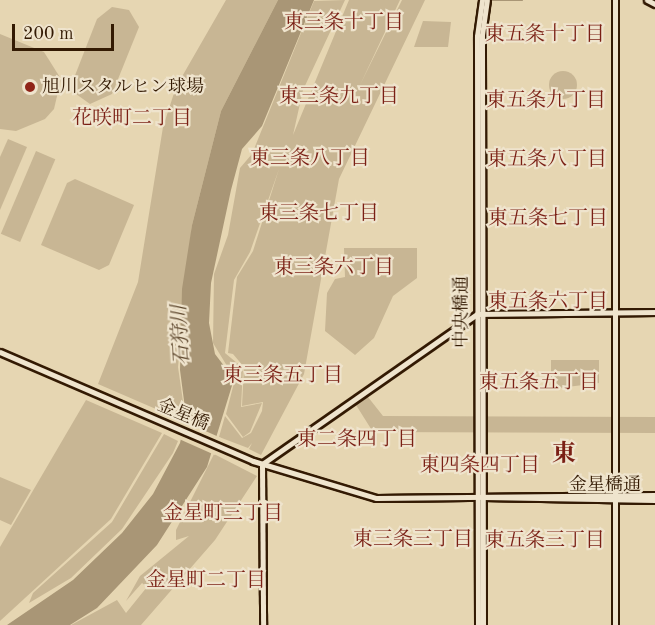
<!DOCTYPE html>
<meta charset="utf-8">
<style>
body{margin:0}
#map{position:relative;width:655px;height:625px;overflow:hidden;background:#e6d6b2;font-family:"Old Standard TT","Noto Serif JP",serif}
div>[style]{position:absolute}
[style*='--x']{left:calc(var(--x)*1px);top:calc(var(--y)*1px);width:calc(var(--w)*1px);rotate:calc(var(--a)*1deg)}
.green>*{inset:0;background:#c8b694;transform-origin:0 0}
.round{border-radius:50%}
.water>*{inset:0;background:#a99676}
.pier>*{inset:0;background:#e6d6b2;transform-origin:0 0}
.stream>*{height:1.5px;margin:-0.75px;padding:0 0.75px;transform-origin:0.75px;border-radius:0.75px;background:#a99676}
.roads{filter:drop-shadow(2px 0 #331a03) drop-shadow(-2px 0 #331a03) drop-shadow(0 2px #331a03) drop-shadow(0 -2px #331a03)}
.secondary>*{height:5px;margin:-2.5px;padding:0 2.5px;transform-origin:2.5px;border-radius:2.5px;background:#efe4cd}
.dots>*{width:16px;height:16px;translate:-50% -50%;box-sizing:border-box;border:3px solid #efe4cd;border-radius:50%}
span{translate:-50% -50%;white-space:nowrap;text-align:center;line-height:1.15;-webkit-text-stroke:4.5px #efe4cd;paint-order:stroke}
.poi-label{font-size:18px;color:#331a03}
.left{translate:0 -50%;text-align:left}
.street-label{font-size:18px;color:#331a03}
.neighbourhood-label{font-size:20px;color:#7a1f14}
.water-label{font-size:20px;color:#5c452b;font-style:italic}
.district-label{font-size:24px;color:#7a1f14;font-weight:700}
.scale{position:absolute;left:12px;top:24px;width:102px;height:27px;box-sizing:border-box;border:3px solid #331a03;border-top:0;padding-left:8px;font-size:18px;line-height:21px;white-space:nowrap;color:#331a03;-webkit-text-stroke:4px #efe4cd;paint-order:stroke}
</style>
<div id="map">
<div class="green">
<i style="clip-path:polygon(226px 0,278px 0,221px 111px,192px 225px,178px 367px,186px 422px,98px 384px,138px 282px,163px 127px,176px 87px)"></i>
<i style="clip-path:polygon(345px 0,303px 90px,293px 135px,349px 0,400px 0,360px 85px,402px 0,425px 0,339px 179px,304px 374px,261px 455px,249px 449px,252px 443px,248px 448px,219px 437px,225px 416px,242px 438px,251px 433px,262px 411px,263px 402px,242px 406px,244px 367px,233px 354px,228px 353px,237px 277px,253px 251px,279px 169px,250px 252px,234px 280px,225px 353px,243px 368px,241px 407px,262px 403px,250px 432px,243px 437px,226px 414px,235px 379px,213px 343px,214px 274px,228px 235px,240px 168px,252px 154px,314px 1px)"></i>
<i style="clip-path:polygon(112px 7px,129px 10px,139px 27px,112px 94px,90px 104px,76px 94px,74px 78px,97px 19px)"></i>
<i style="clip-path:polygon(423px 21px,451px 22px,448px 47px,414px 47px)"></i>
<i style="clip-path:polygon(0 34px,44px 52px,61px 79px,54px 109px,45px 119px,16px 131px,0 129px)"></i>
<i class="round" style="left:549px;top:71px;width:28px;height:28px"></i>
<i style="clip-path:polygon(8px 139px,27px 147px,0 210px,0 157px)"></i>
<i style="left:36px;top:151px;width:21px;height:90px;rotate:23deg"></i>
<i style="clip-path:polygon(75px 179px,134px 205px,109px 265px,99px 270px,41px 245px,67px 183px)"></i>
<i style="clip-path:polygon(344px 248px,417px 248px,417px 278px,393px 296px,374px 338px,355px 355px,325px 331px,327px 293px,335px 279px,345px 277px)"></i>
<i style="clip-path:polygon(551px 360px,599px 360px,599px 383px,551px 389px)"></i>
<i style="clip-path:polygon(368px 397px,383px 416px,655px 417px,655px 433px,373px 432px,356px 405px)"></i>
<i style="clip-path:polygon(86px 400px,162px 433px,111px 519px,0 621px,0 547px)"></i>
<i style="clip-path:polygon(164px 434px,178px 441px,173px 453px,122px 529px,71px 578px,29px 603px,33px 593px,112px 522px)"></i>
<i style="clip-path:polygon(214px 454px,257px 476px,215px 540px,141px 625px,71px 625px,117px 600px,126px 613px,147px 587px,142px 583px,126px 601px,140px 576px,189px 536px,176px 540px,176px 530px)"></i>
<i style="clip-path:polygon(0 477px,31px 490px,11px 525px,0 520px)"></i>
</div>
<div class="water">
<i style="clip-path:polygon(278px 0,314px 0,262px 126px,242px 149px,231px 190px,211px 283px,209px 323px,215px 354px,234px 379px,207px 467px,157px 545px,97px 608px,70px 625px,7px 625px,73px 580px,122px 533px,153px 494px,180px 443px,186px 416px,180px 370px,182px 289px,192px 225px,221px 111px)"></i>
</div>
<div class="pier">
<i style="left:183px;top:421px;width:43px;height:18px;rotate:24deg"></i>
</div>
<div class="stream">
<i style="--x:492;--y:0;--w:30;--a:0"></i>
</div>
<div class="roads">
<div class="secondary">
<i style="--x:647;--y:0;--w:9;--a:27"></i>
<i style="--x:0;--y:352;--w:275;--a:23.3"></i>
<i style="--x:253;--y:461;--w:128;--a:16.7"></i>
<i style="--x:376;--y:498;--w:279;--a:-0.6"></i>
<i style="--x:262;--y:464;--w:262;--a:-34.9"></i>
<i style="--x:477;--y:314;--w:178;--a:-0.6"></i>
<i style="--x:262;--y:464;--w:161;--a:89.6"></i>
<i style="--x:483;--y:497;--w:172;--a:1"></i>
<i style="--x:478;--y:625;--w:589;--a:-90.1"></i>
<i style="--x:477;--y:36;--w:36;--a:-82"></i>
<i style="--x:483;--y:625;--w:590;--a:-90.1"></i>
<i style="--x:482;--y:35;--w:35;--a:-82"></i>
<i style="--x:615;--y:625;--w:625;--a:-90"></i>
</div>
</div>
<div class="dots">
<i style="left:30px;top:87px;background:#8f2418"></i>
</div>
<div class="poi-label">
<span class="left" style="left:42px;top:87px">旭川スタルヒン球場</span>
</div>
<div class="street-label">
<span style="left:462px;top:312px;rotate:-90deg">中央橋通</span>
<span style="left:183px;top:415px;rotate:23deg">金星橋</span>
<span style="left:605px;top:485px">金星橋通</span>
</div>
<div class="neighbourhood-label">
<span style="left:344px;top:23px">東三条十丁目</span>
<span style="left:545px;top:35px">東五条十丁目</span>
<span style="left:339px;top:97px">東三条九丁目</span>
<span style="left:546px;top:101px">東五条九丁目</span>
<span style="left:132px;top:119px">花咲町二丁目</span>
<span style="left:310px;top:159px">東三条八丁目</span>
<span style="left:547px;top:160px">東五条八丁目</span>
<span style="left:319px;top:214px">東三条七丁目</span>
<span style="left:548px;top:219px">東五条七丁目</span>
<span style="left:334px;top:268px">東三条六丁目</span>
<span style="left:548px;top:302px">東五条六丁目</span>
<span style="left:283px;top:376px">東三条五丁目</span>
<span style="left:539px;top:383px">東五条五丁目</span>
<span style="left:357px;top:440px">東二条四丁目</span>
<span style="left:480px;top:466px">東四条四丁目</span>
<span style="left:223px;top:514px">金星町三丁目</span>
<span style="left:413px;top:540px">東三条三丁目</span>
<span style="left:545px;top:541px">東五条三丁目</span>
<span style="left:206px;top:581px">金星町二丁目</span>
</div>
<div class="water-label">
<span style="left:182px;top:335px;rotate:-93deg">石狩川</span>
</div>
<div class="district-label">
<span style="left:564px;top:456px">東</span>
</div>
<div class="scale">200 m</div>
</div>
